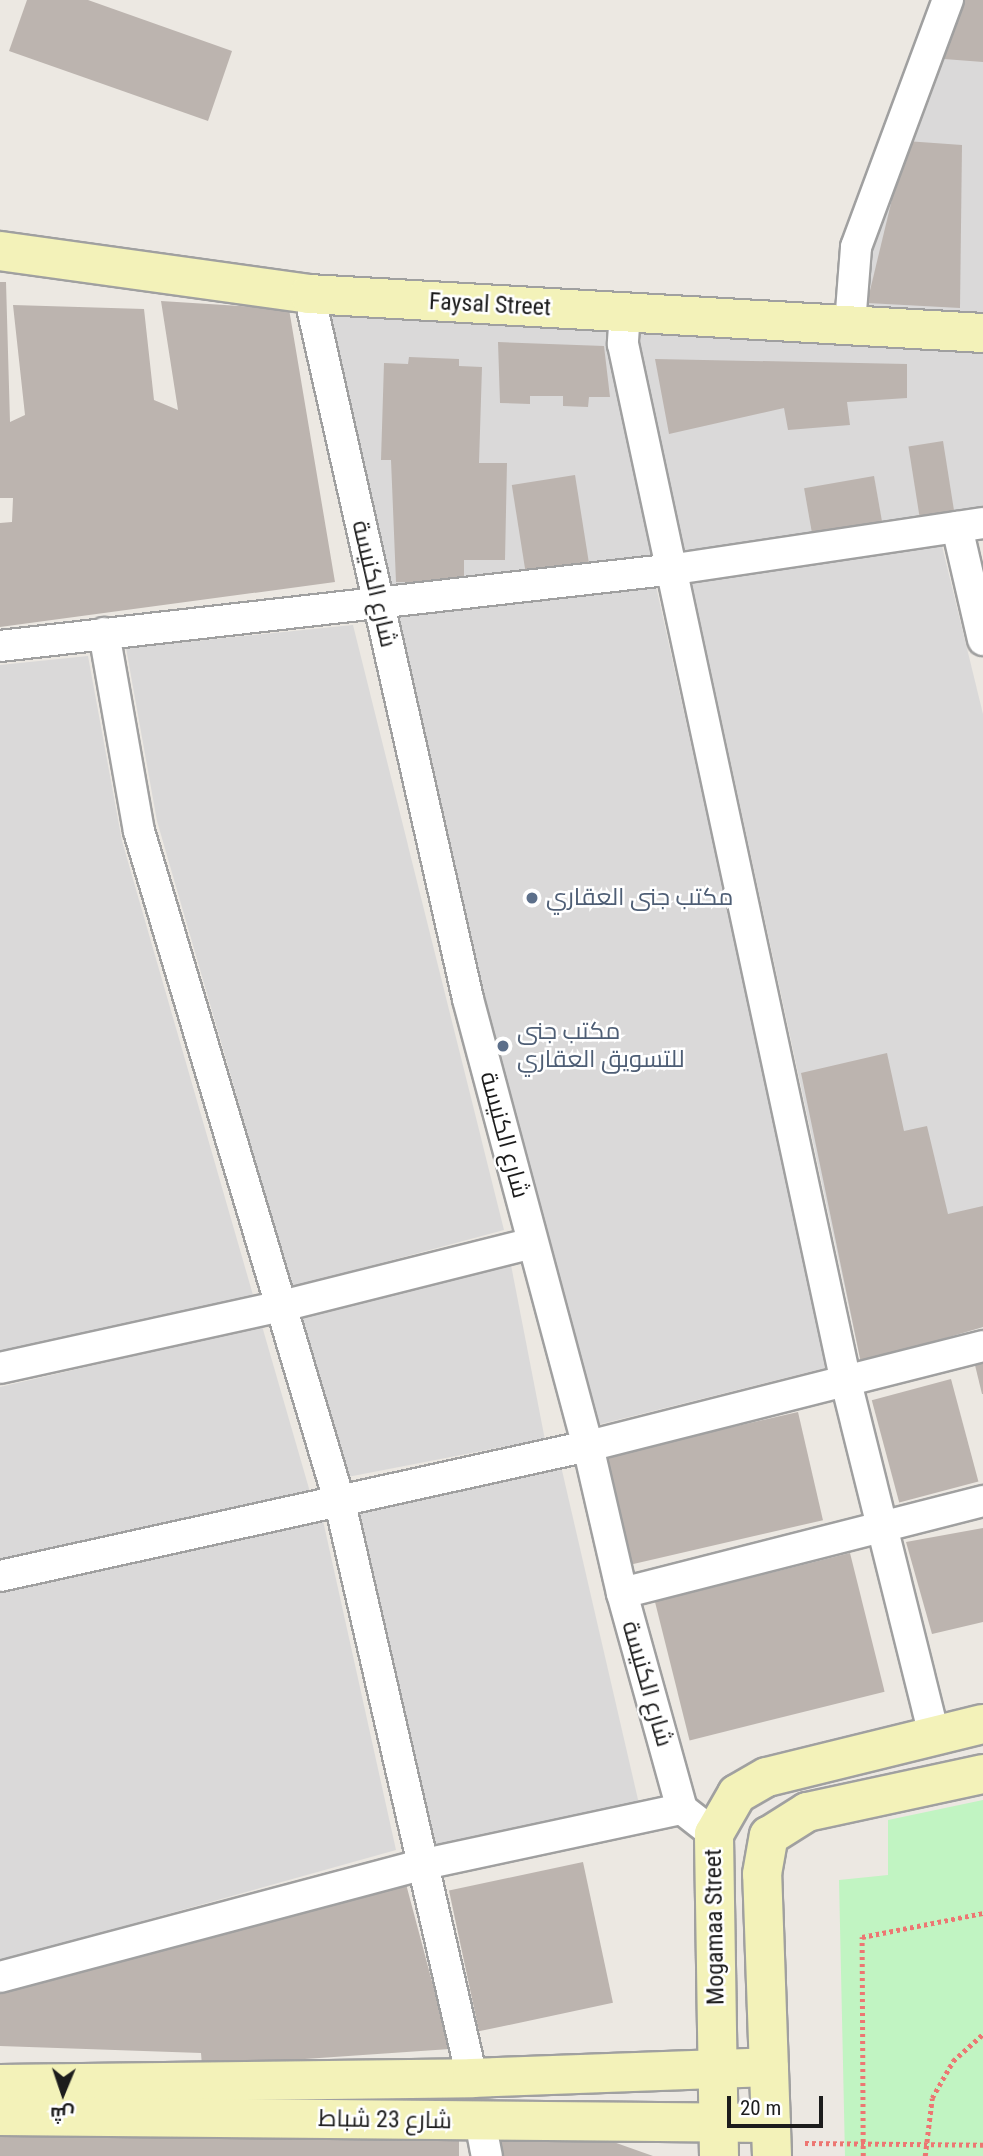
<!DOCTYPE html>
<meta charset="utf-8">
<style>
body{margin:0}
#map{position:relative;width:983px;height:2156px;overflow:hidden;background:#ece8e2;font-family:"Roboto Condensed",Cairo,sans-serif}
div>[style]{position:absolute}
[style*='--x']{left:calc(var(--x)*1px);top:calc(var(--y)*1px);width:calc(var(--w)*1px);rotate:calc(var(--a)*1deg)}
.residential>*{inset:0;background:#dad9d9;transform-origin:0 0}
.park>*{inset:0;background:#c1f4c2}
.building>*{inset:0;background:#bcb4af;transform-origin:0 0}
.path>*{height:4.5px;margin-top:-2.25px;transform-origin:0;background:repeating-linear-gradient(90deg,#ed7672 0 3.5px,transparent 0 7px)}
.roads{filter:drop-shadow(2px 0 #a0a0a0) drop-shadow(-2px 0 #a0a0a0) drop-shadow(0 2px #a0a0a0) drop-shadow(0 -2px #a0a0a0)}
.minor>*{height:30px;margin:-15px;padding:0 15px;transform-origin:15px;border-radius:15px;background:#fff}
.secondary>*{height:38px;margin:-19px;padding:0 19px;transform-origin:19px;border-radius:19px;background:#f3f2b9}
.dots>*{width:19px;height:19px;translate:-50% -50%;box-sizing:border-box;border:4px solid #fff;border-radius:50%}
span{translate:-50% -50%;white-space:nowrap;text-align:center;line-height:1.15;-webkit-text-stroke:5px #fff;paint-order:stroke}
.street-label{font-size:24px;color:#1c1c1c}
.service-label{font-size:24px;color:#4e5e75}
.left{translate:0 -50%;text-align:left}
.north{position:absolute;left:28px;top:2058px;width:70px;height:70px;-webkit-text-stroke:5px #fff;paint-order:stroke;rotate:182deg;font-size:19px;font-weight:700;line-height:28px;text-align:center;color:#1c1c1c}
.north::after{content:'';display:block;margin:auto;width:24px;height:32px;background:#1c1c1c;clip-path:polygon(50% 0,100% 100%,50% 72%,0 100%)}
.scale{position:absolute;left:727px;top:2096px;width:96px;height:32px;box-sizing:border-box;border:4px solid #1c1c1c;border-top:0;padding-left:9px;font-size:21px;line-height:24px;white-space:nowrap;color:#1c1c1c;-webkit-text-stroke:5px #fff;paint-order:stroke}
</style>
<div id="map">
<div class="residential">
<i style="clip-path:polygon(958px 0,983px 0,983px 324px,857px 317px,867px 247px)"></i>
<i style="clip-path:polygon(317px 302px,619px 318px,664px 566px,384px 595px)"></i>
<i style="clip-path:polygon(631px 317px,983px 340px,983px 516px,679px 563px)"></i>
<i style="clip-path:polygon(942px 546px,983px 714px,983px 1327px,861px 1363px,691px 580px)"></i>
<i style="clip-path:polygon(656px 586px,829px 1367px,597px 1425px,531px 1239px,394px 614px)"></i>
<i style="clip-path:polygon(353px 625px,504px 1230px,292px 1287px,157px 821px,126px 648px)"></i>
<i style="clip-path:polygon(88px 656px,122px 841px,253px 1295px,0 1351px,0 665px)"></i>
<i style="left:511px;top:1265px;width:177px;height:218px;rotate:79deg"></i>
<i style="clip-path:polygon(262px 1326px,310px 1492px,0 1560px,0 1387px)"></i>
<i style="left:561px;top:1466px;width:346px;height:208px;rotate:77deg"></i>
<i style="clip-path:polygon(320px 1507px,396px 1850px,0 1961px,0 1588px)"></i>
</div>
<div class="park">
<i style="clip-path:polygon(983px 1800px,983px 2156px,845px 2156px,839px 1880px,888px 1875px,888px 1820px)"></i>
</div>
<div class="building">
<i style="clip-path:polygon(27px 0,88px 0,232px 51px,208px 121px,9px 51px)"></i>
<i style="clip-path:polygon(957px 0,983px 0,983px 62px,944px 59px)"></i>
<i style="clip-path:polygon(906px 141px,962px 145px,960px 308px,867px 303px)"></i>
<i style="clip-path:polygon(0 282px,6px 282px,10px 422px,25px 415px,13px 305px,144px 309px,154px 400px,178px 410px,161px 301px,289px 309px,335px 582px,0 627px,0 523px,12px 522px,13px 498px,0 498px)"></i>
<i style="clip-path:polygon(498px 342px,604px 346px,610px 397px,589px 397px,588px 407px,563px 406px,563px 396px,530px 396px,530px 404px,500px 403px)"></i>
<i style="clip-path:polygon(409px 357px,459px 359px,459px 366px,482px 367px,479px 463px,507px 463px,505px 560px,464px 560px,464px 583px,396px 582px,391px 460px,381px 460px,384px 363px,408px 364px)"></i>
<i style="clip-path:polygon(655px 359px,907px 364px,907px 398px,847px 402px,850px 425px,788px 430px,784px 408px,669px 434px)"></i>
<i style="left:943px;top:441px;width:74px;height:35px;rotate:81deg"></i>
<i style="left:575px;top:475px;width:94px;height:64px;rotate:81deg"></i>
<i style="left:874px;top:476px;width:47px;height:71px;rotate:80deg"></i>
<i style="clip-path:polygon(887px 1053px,904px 1131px,927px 1126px,948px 1214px,983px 1206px,983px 1327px,861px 1363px,801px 1073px)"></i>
<i style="clip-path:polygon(983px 1360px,983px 1394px,982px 1394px,974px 1361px)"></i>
<i style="left:951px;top:1379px;width:106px;height:82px;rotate:75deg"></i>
<i style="left:798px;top:1412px;width:111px;height:199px;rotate:77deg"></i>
<i style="clip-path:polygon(983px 1528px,983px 1622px,932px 1634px,906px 1542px)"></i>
<i style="left:850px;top:1553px;width:143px;height:201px;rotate:76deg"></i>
<i style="left:583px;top:1862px;width:144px;height:137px;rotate:78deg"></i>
<i style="clip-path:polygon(406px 1884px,450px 2049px,202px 2066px,201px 2053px,0 2046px,0 1991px)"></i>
<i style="clip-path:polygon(557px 2122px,653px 2156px,501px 2156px,496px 2133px)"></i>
<i style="left:0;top:2134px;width:459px;height:22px"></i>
</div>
<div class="path">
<i style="--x:805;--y:2143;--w:178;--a:0.6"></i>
<i style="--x:863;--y:2156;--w:219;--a:-90.3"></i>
<i style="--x:862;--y:1937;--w:123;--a:-11.2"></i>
<i style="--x:925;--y:2156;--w:58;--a:-83.1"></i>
<i style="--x:932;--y:2098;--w:43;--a:-60.4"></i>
<i style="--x:953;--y:2061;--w:40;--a:-42"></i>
</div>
<div class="roads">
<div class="minor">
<i style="--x:309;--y:294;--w:723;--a:77.29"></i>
<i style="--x:468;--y:999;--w:463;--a:75"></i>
<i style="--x:588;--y:1446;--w:151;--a:77"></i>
<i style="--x:622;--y:1593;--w:224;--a:74.5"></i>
<i style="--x:682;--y:1809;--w:41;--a:38"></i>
<i style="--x:625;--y:312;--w:32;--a:94"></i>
<i style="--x:623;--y:344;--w:1062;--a:77.88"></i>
<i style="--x:846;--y:1382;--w:364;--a:76"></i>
<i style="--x:850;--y:324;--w:77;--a:-85.5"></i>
<i style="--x:856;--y:247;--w:264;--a:-69.6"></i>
<i style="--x:957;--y:527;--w:116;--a:77"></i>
<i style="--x:104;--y:633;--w:201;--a:80"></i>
<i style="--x:139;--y:831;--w:701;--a:73.35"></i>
<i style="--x:340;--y:1503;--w:590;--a:77.07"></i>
<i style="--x:0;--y:646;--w:679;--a:-6.51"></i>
<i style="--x:675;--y:569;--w:311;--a:-8.5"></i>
<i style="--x:0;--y:1368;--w:289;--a:-12.4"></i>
<i style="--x:282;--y:1306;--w:258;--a:-14.1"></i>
<i style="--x:0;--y:1576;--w:602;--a:-12.47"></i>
<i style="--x:588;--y:1446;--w:407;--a:-14.2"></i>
<i style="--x:622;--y:1593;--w:373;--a:-14.3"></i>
<i style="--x:0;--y:1977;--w:435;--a:-14.9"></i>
<i style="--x:420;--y:1865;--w:268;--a:-12.1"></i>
<i style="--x:480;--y:2121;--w:36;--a:79"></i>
</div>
<div class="secondary">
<i style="--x:0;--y:251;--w:312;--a:7.9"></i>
<i style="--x:309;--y:294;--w:675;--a:3.31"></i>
<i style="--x:0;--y:2084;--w:472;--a:-0.7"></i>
<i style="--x:472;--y:2078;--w:297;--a:-2.1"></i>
<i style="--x:0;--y:2116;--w:771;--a:0.52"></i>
<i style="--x:719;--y:2156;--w:322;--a:-90.9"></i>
<i style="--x:714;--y:1834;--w:46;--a:-60.1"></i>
<i style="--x:737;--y:1794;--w:34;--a:-30"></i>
<i style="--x:767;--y:1777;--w:222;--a:-13.8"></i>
<i style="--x:772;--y:2156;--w:282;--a:-92"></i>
<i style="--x:762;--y:1874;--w:39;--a:-80"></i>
<i style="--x:769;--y:1836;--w:45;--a:-32.3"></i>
<i style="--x:807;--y:1812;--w:180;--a:-12.2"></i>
</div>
</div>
<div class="dots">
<i style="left:532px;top:898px;background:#5c6f8a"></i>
<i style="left:503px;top:1046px;background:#5c6f8a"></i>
</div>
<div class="street-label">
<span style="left:490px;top:305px;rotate:3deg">Faysal Street</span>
<span style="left:374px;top:584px;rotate:77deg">شارع الكنيسة</span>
<span style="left:504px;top:1135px;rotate:75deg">شارع الكنيسة</span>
<span style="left:647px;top:1684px;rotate:74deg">شارع الكنيسة</span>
<span style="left:715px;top:1927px;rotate:-91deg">Mogamaa Street</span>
<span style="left:385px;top:2120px;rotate:1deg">شارع 23 شباط</span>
</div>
<div class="service-label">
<span class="left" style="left:546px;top:898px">مكتب جنى العقاري</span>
<span class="left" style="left:517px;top:1046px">مكتب جنى<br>للتسويق العقاري</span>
</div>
<div class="north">ش</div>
<div class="scale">20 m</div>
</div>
